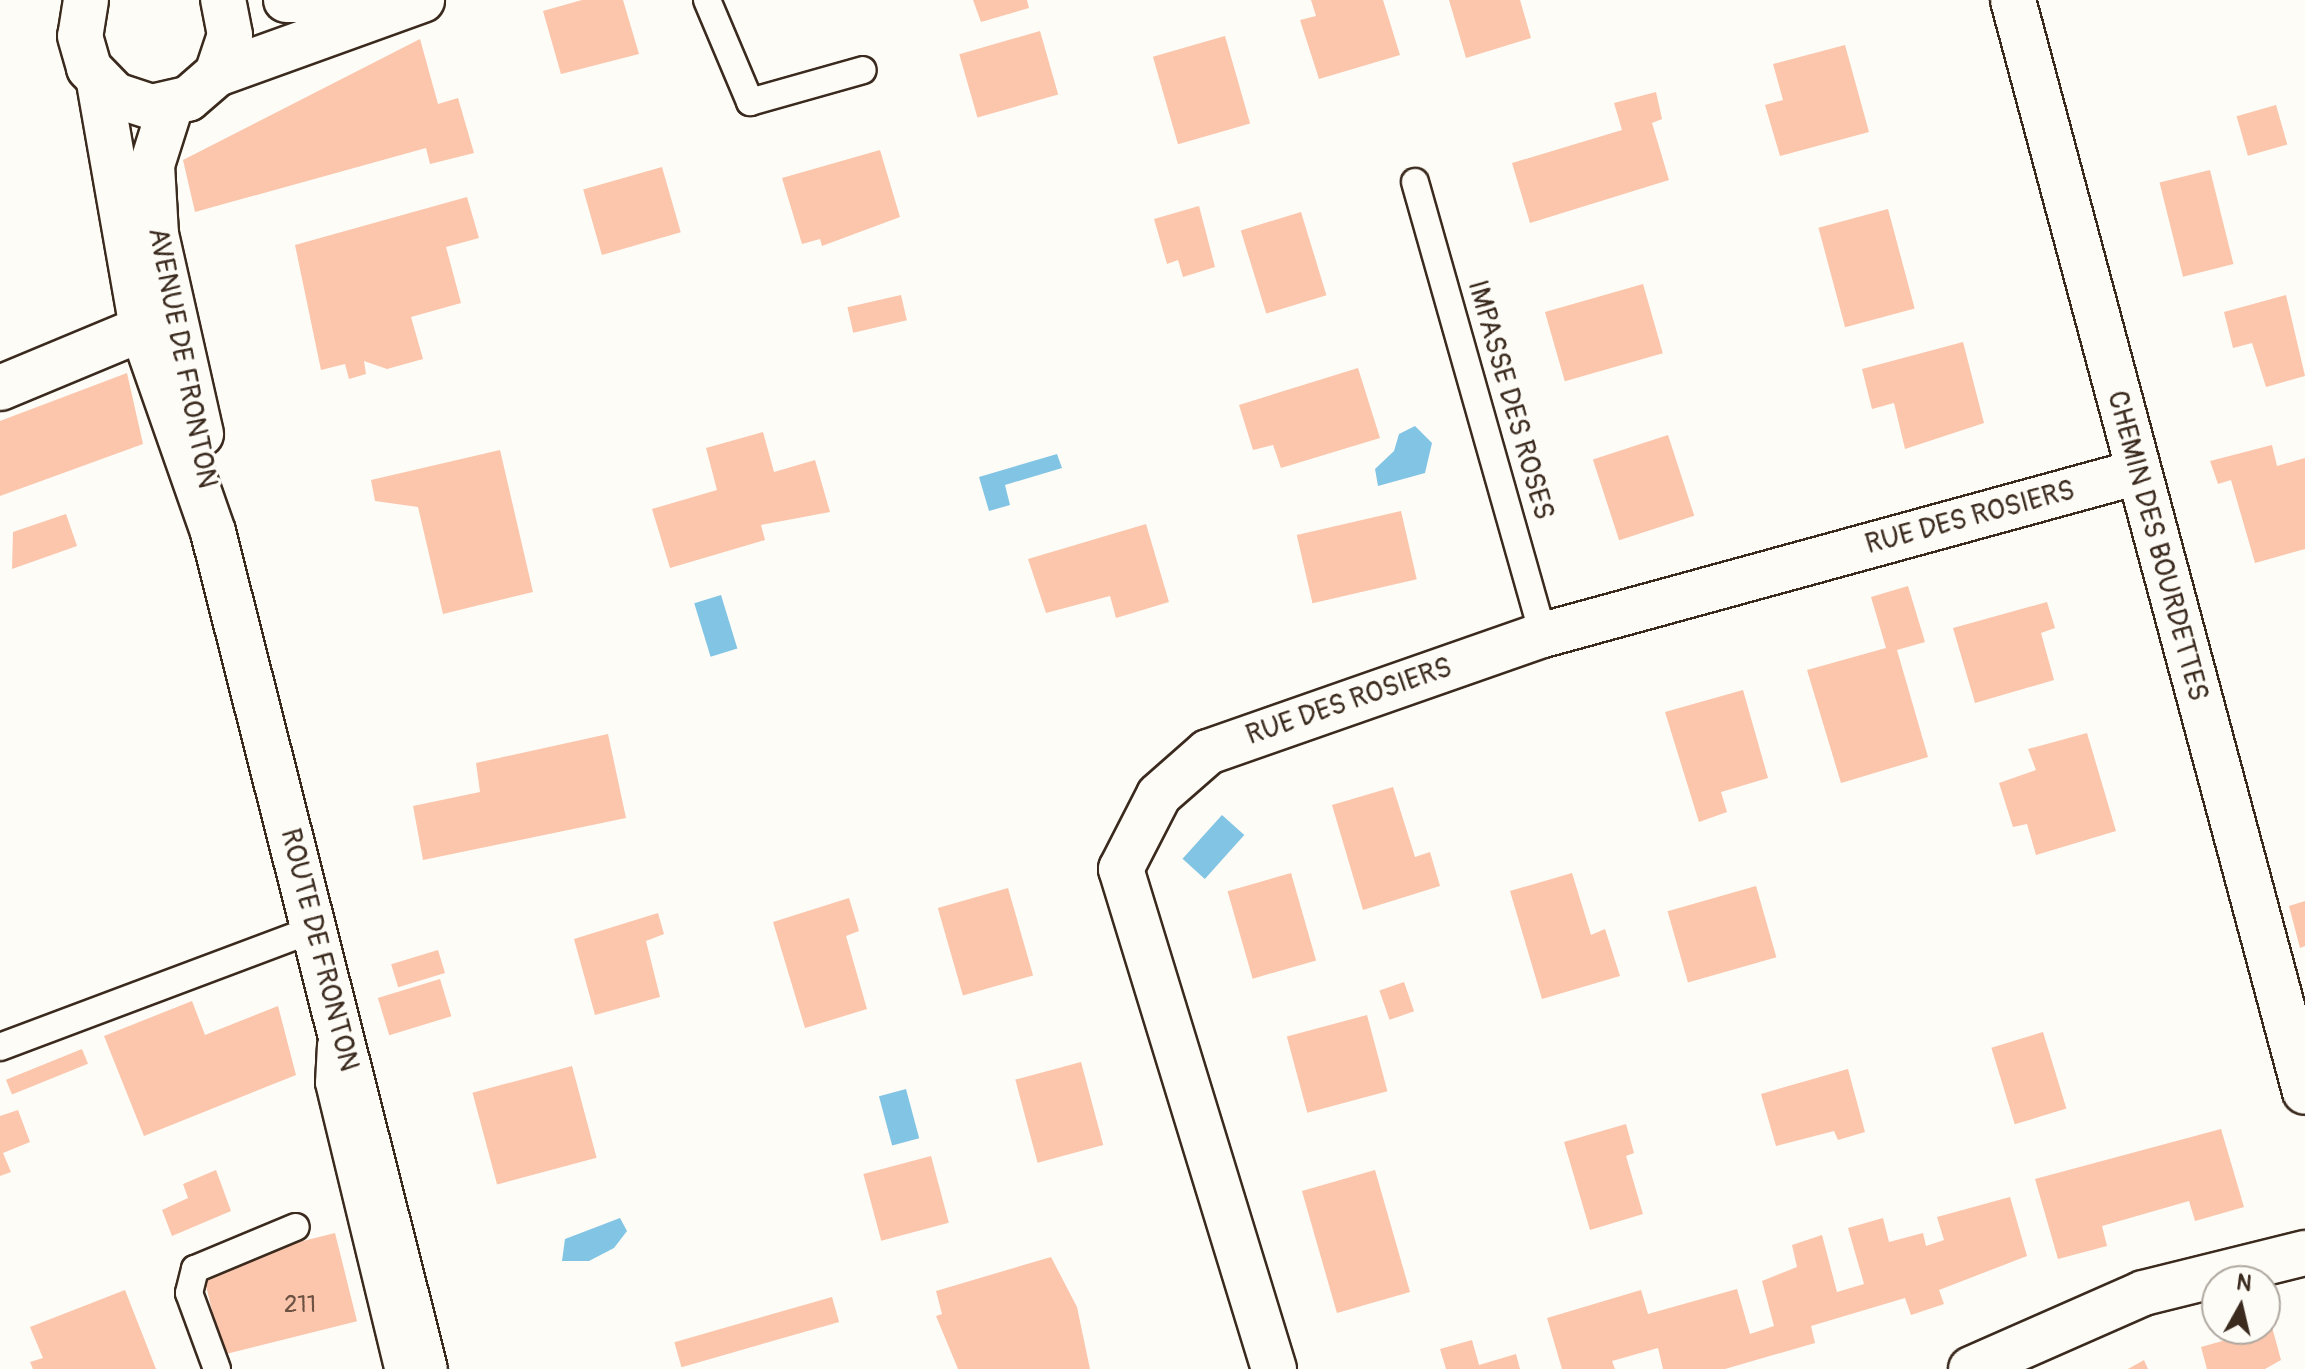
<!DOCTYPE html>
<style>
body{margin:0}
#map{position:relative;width:2305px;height:1369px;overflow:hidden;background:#fdfcf7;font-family:Pangolin,sans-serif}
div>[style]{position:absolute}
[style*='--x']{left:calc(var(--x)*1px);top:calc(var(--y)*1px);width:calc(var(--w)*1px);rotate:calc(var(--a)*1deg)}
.water>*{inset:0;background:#82c4e3;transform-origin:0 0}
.building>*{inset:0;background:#fbc6ac;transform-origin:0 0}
.roads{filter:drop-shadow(2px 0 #3b2a1e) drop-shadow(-2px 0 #3b2a1e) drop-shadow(0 2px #3b2a1e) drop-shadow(0 -2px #3b2a1e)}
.service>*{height:26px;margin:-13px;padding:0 13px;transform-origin:13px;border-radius:13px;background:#fdfcf7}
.minor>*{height:44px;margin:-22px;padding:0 22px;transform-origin:22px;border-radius:22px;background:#fdfcf7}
.tertiary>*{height:44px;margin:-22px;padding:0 22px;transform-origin:22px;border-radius:22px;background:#fdfcf7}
.secondary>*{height:44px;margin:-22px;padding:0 22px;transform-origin:22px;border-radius:22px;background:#fdfcf7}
span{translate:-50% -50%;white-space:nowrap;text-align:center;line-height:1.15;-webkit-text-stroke:7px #fdfcf7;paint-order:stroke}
.number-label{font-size:24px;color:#6b5142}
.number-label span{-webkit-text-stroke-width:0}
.street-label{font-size:28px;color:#3b2a1e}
.north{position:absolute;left:2201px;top:1265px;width:80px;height:80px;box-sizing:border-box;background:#fdfcf7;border:2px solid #afa8a0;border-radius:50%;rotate:8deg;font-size:22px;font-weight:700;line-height:32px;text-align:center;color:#3b2a1e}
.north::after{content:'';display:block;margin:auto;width:28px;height:36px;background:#3b2a1e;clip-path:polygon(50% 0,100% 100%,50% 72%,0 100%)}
</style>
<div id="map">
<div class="water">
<i style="clip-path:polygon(1415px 426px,1432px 443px,1425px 473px,1378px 486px,1375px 469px,1394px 451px,1399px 434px)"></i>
<i style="clip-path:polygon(1057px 454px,1062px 468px,1005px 485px,1010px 505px,989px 511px,979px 477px)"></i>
<i style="left:721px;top:595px;width:56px;height:28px;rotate:73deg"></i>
<i style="left:1222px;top:815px;width:30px;height:59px;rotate:42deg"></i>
<i style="left:906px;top:1089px;width:51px;height:28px;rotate:75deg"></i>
<i style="clip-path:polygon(620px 1218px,627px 1231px,614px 1248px,589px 1261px,562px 1261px,565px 1239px)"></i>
</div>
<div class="building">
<i style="clip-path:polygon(582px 0,623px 0,639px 54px,561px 74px,543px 11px)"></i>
<i style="clip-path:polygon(973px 0,1027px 0,1029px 8px,981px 22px)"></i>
<i style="clip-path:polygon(1311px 0,1383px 0,1400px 55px,1319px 79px,1300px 20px,1316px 16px)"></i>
<i style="clip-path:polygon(1449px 0,1520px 0,1531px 38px,1466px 58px)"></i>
<i style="left:1040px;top:31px;width:66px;height:84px;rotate:74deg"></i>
<i style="left:1225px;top:36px;width:91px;height:75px;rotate:74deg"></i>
<i style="clip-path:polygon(420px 39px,438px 104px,458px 98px,474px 153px,430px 164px,426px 148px,195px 212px,183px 160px)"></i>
<i style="clip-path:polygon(1845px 45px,1869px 132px,1780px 156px,1765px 105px,1783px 100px,1773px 64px)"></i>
<i style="clip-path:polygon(1656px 92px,1662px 119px,1652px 123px,1669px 180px,1530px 223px,1512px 163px,1622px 130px,1614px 103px)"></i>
<i style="left:2276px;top:105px;width:41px;height:41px;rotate:74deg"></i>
<i style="clip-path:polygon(880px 150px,900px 217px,822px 246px,820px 239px,802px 244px,782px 178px)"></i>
<i style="left:662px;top:167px;width:68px;height:82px;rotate:74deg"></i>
<i style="left:2210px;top:170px;width:97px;height:52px;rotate:76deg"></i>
<i style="clip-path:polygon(467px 197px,479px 238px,446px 247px,461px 303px,411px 317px,423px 359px,387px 369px,364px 361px,366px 374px,349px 379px,345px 364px,321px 370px,295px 245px)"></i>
<i style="clip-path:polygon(1199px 206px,1215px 267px,1183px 277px,1178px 260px,1167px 264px,1154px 219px)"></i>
<i style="left:1888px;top:209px;width:103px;height:72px;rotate:75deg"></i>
<i style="left:1301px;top:212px;width:87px;height:63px;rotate:73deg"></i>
<i style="left:1643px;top:284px;width:72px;height:102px;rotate:74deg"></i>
<i style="left:901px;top:295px;width:26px;height:55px;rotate:77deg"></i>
<i style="clip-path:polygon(2286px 295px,2305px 376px,2266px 387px,2252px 343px,2233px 348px,2224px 312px)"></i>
<i style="clip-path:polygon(1963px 342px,1984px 423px,1905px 449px,1894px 403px,1872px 409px,1862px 369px)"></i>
<i style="clip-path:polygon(1358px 368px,1380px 438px,1281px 468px,1273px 445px,1253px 450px,1239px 405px)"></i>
<i style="clip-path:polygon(127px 373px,143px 444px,0 496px,0 421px)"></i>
<i style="clip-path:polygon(763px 432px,774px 472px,815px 460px,830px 512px,761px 525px,765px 540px,670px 568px,652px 509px,717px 490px,706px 448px)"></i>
<i style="left:1668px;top:435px;width:85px;height:79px;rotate:72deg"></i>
<i style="clip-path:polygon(2272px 445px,2277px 466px,2305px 458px,2305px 549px,2255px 563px,2231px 480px,2218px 484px,2210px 461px)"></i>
<i style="clip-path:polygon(500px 450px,533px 592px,443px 614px,418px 507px,375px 501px,371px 480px)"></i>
<i style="left:1401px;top:511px;width:70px;height:107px;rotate:77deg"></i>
<i style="clip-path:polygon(66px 514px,77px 546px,12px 569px,13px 532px)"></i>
<i style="clip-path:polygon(1146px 524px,1169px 602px,1116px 618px,1110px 596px,1046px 613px,1028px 559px)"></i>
<i style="clip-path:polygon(1908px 586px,1925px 642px,1897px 650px,1928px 757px,1841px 783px,1807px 670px,1886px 648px,1871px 597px)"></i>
<i style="clip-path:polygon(2047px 602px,2055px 628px,2041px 633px,2054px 680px,1975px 703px,1953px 628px)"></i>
<i style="clip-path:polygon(1743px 690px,1768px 778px,1721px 792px,1727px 812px,1699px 822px,1665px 712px)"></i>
<i style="clip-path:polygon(2087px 733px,2116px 831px,2036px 855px,2027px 824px,2013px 827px,1999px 783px,2036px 770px,2028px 749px)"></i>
<i style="clip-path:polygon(608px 734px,626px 818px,423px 860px,413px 806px,480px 792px,476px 763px)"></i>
<i style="clip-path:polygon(1393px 787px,1415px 857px,1430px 852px,1440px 886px,1363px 910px,1332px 805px)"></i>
<i style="left:1291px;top:873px;width:91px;height:66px;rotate:74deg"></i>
<i style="clip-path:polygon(1572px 873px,1591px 935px,1605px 929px,1620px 976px,1542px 999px,1510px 891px)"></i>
<i style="left:1756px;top:886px;width:74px;height:92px;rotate:74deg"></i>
<i style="left:1008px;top:888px;width:91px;height:73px;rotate:74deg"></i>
<i style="clip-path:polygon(849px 898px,859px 931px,846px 936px,867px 1009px,805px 1028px,773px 922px)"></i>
<i style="clip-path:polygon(2305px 901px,2305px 946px,2300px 948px,2289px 906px)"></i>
<i style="clip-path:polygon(658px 913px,664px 934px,646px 941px,660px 997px,595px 1015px,574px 939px)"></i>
<i style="left:438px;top:950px;width:24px;height:49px;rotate:73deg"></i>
<i style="left:440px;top:979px;width:39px;height:65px;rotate:73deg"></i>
<i style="left:1404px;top:982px;width:31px;height:26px;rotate:71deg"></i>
<i style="clip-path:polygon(192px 1001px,205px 1035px,278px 1006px,296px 1075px,144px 1136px,104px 1036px)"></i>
<i style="left:1367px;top:1015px;width:79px;height:83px;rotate:75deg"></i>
<i style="left:2043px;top:1032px;width:80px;height:54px;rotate:73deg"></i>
<i style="left:82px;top:1049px;width:16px;height:82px;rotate:68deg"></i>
<i style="left:1081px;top:1062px;width:86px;height:68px;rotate:75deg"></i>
<i style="left:572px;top:1066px;width:95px;height:103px;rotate:75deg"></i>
<i style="clip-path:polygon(1848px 1069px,1865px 1132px,1838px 1140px,1834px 1131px,1776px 1146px,1761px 1094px)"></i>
<i style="clip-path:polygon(18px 1110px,30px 1142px,3px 1153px,11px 1172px,0 1176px,0 1116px)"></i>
<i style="clip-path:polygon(1626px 1124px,1634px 1153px,1626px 1156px,1643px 1214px,1590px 1230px,1564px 1142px)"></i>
<i style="clip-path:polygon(2221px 1129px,2244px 1207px,2195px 1221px,2189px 1201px,2102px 1226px,2107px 1246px,2058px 1259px,2035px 1179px)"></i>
<i style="left:931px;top:1156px;width:69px;height:70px;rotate:75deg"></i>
<i style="clip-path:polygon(216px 1170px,231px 1211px,172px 1236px,162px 1210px,188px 1198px,183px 1184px)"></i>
<i style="left:1375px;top:1170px;width:127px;height:76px;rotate:74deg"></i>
<i style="clip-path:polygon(2010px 1197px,2027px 1256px,1939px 1290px,1944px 1304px,1911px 1315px,1905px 1298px,1811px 1326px,1815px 1343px,1725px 1369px,1663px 1369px,1658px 1348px,1612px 1361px,1615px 1369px,1562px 1369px,1547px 1318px,1641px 1290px,1648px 1314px,1737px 1289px,1750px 1334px,1774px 1326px,1762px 1281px,1797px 1267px,1792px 1245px,1822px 1235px,1837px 1292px,1864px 1284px,1848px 1228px,1883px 1218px,1889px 1242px,1923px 1233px,1926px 1246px,1944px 1240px,1937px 1217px)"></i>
<i style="left:335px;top:1233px;width:91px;height:138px;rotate:76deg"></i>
<i style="clip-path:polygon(1051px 1257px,1077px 1307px,1090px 1369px,958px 1369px,936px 1316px,942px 1314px,936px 1291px)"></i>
<i style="clip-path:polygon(125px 1290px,156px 1369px,33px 1369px,30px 1362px,43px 1358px,30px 1327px)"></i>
<i style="left:832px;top:1297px;width:26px;height:164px;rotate:74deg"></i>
<i style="clip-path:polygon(2272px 1327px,2281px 1360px,2265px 1369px,2207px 1369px,2201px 1347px)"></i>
<i style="clip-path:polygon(1472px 1340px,1479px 1365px,1516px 1354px,1520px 1369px,1446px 1369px,1440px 1349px)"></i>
<i style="clip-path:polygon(2144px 1360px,2148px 1369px,2128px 1369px)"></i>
</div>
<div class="roads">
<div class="service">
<i style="--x:707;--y:0;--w:111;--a:67.1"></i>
<i style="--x:750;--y:102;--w:117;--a:-15.8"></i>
<i style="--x:1415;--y:182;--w:471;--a:74.2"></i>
<i style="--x:331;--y:1045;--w:38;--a:93"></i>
<i style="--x:329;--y:1083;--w:294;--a:76.4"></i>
<i style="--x:0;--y:1047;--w:335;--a:-20.6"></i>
<i style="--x:217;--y:1369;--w:81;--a:-110.2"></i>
<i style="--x:189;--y:1293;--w:25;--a:-76"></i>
<i style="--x:195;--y:1269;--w:109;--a:-22.6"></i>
</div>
<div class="minor">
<i style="--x:2013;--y:0;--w:1130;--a:75.03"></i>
<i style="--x:1274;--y:1369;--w:523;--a:-107.01"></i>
<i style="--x:1121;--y:869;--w:83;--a:-62.8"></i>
<i style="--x:1159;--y:795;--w:65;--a:-41.3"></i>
<i style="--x:1208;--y:752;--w:355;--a:-19.3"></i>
<i style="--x:1543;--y:635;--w:617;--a:-15.32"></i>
<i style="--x:1971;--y:1369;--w:188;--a:-23.8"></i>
<i style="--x:2143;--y:1293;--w:167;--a:-13.9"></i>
</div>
<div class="tertiary">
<i style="--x:286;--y:0;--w:107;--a:0"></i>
<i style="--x:217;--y:74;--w:218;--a:-19.8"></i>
<i style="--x:0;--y:388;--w:154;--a:-22.6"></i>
</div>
<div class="secondary">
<i style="--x:86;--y:0;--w:36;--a:99"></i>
<i style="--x:80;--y:36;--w:33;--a:74"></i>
<i style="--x:89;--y:68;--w:37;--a:46"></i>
<i style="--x:115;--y:95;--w:39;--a:18"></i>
<i style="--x:152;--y:107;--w:37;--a:-13"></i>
<i style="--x:188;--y:99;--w:38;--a:-41"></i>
<i style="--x:217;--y:74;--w:41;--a:-71.6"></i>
<i style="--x:230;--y:35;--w:36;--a:-101"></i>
<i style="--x:99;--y:82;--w:251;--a:80.1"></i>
<i style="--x:142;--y:329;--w:215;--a:70.7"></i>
<i style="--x:213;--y:532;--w:863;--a:75.79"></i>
<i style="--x:171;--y:105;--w:63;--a:107.6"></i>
<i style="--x:152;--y:165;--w:69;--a:86.7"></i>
<i style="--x:156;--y:234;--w:205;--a:77.3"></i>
</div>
</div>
<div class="number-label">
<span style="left:300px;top:1305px">211</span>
</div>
<div class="street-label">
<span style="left:182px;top:358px;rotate:79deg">AVENUE DE FRONTON</span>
<span style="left:1510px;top:400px;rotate:74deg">IMPASSE DES ROSES</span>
<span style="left:1970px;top:518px;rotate:-15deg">RUE DES ROSIERS</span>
<span style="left:2157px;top:546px;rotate:75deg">CHEMIN DES BOURDETTES</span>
<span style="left:1349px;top:702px;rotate:-19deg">RUE DES ROSIERS</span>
<span style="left:319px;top:950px;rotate:76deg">ROUTE DE FRONTON</span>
</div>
<div class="north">N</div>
</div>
